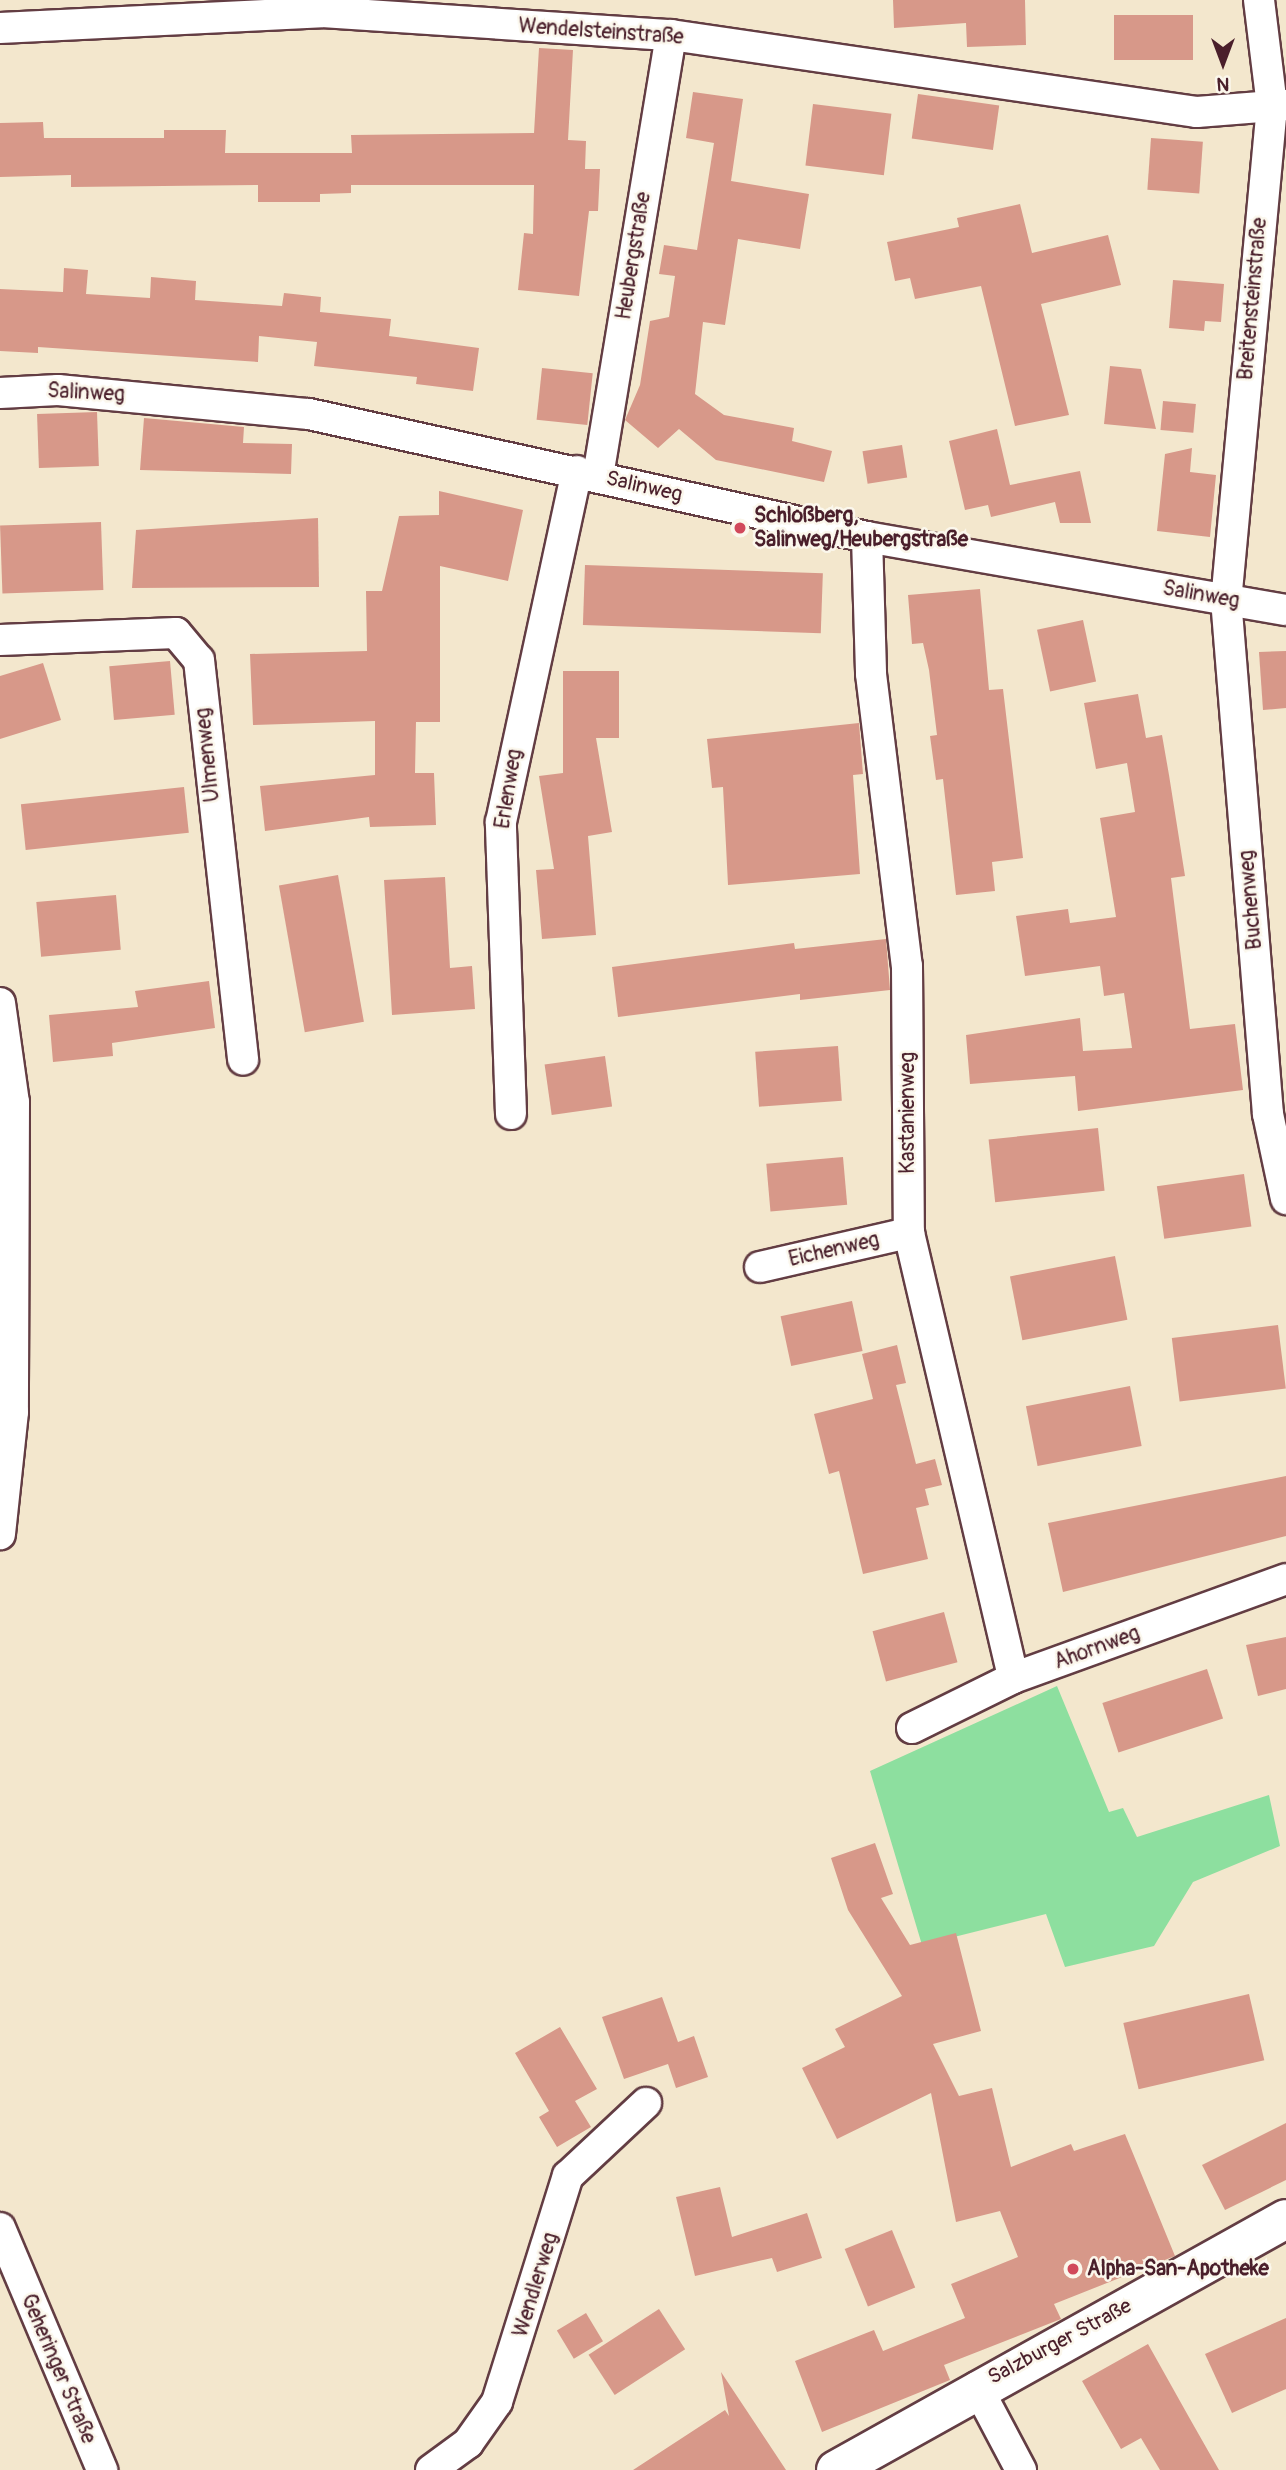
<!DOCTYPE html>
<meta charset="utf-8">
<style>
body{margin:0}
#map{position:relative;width:1286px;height:2470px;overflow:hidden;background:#f3e7cd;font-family:Pangolin,sans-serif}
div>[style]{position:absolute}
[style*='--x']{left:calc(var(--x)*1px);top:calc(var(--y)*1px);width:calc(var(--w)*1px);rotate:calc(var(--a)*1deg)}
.green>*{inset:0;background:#8ddf9f}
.building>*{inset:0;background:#d79889;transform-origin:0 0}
.roads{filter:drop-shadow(2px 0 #633d43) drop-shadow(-2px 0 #633d43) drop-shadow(0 2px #633d43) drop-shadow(0 -2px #633d43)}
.minor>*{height:30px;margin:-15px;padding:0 15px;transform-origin:15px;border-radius:15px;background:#fff}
.major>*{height:38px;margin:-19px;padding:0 19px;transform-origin:19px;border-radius:19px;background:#fff}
.dots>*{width:19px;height:19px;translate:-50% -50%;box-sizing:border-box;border:4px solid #fbf7ec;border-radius:50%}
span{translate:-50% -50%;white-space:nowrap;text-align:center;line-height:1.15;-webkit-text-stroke:5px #fbf7ec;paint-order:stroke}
.street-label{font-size:21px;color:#4a1f2b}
.poi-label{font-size:21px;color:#4a1f2b;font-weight:700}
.left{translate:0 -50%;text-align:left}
.north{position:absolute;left:1188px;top:28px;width:70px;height:70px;-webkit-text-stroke:5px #fbf7ec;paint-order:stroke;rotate:180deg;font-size:19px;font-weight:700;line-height:28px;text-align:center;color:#4a1f2b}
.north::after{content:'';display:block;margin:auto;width:24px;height:32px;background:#4a1f2b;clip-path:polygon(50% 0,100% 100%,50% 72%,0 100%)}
</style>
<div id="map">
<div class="green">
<i style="clip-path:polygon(1057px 1686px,1109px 1812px,1123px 1808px,1137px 1837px,1269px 1795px,1280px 1846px,1193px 1882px,1154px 1946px,1065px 1967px,1046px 1914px,922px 1945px,870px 1771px)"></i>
</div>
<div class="building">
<i style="clip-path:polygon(893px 0,1025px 0,1026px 45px,967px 47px,966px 23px,894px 28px)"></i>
<i style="left:1114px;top:15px;width:79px;height:45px"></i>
<i style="clip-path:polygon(539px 48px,573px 50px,568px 140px,586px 141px,585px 169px,600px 169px,598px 211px,589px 211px,579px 296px,518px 290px,524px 233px,533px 234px,534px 185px,351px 185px,351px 193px,320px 194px,320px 202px,258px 202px,258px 185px,71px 187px,71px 175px,0 177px,0 123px,43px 122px,44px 138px,164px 138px,164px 130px,226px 130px,225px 153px,352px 153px,351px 135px,534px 133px)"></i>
<i style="clip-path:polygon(693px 92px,743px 99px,731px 181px,809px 194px,800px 249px,738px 239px,725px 325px,703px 322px,695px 394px,724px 415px,794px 428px,792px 441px,832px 451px,824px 482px,716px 460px,679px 429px,658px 448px,625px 420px,640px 385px,650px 321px,669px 317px,675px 276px,659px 274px,664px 245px,697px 250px,714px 143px,686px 138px)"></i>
<i style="left:918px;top:94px;width:82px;height:45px;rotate:8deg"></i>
<i style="left:813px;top:104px;width:79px;height:62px;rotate:7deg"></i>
<i style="left:1151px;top:138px;width:52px;height:52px;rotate:4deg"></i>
<i style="clip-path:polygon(1020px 204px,1032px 253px,1108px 235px,1121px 285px,1041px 304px,1069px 415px,1015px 426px,981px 286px,915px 299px,910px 278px,895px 281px,887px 242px,959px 227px,957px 218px)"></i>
<i style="clip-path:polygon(64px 268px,88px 270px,86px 294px,150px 298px,151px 277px,196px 281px,195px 300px,282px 306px,284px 293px,321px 297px,320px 312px,391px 319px,389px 336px,479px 348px,473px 391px,416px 384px,417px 377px,314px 366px,317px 342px,259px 336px,258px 362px,38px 347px,38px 353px,0 351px,0 289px,63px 292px)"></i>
<i style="clip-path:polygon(1173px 280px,1224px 284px,1221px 322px,1205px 321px,1204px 331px,1169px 328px)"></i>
<i style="clip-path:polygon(1110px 366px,1141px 369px,1156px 429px,1104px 424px)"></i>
<i style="left:542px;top:368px;width:51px;height:52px;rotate:6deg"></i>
<i style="left:1163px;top:401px;width:33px;height:29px;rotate:5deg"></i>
<i style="left:97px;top:412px;width:54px;height:60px;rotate:88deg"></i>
<i style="clip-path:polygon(144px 418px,244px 427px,243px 443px,292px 444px,291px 474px,140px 470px)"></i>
<i style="clip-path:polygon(997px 429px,1010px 485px,1080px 471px,1091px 523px,1060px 523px,1055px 502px,991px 517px,988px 505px,965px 510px,949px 441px)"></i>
<i style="left:902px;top:445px;width:33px;height:40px;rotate:81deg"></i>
<i style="clip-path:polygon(1192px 448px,1190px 472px,1216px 475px,1210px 537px,1157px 531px,1165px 454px)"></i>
<i style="clip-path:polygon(439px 491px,523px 510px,508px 581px,440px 566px,440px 722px,416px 722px,415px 773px,434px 773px,436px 825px,370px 827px,369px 817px,265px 831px,260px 786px,375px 775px,375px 721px,253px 725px,250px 654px,367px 651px,366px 591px,382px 591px,399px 516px,439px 515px)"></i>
<i style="clip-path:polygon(318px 518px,319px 587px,132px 588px,136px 530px)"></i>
<i style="left:101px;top:522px;width:68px;height:101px;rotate:88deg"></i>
<i style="left:585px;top:565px;width:238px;height:60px;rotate:2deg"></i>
<i style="clip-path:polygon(980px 589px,989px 690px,1003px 689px,1023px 858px,992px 862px,995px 891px,956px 895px,943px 779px,936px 780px,930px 736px,937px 735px,929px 670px,923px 643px,912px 644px,908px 595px)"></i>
<i style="left:1083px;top:620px;width:63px;height:47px;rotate:78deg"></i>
<i style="clip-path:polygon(1286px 651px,1286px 708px,1263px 710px,1259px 652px)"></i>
<i style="left:170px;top:661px;width:54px;height:61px;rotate:85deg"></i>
<i style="clip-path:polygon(43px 663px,61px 720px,0 739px,0 676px)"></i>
<i style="clip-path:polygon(563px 671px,619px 671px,619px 738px,596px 738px,612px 832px,588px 836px,596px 935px,542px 939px,536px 870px,554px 869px,539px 776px,563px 773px)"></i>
<i style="clip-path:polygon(1138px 694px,1146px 738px,1162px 735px,1169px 775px,1185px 876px,1171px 878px,1190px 1029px,1235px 1024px,1243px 1090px,1078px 1111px,1075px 1076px,970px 1084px,966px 1035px,1080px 1018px,1083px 1051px,1132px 1048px,1124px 993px,1104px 996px,1100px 966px,1025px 976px,1016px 916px,1068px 909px,1070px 923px,1116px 917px,1100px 818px,1135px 812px,1127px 763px,1096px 769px,1084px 703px)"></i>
<i style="clip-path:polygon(859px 723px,863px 774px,853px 775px,860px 874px,728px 885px,723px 787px,712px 788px,707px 739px)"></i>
<i style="left:184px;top:787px;width:46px;height:164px;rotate:84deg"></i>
<i style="left:338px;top:875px;width:149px;height:60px;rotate:80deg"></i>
<i style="clip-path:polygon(445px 877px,450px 968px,472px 966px,475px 1009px,392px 1015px,384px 880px)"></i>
<i style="left:116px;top:895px;width:55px;height:80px;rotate:85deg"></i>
<i style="clip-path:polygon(886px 939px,890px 990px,800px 1000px,800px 994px,618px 1017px,612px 967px,794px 943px,795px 949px)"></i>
<i style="clip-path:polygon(209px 981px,215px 1028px,112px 1043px,113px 1056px,53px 1062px,49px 1015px,138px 1007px,135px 991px)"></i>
<i style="left:838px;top:1046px;width:55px;height:83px;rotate:86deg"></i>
<i style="left:605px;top:1056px;width:51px;height:61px;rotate:82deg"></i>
<i style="left:1098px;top:1128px;width:63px;height:110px;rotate:84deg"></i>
<i style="left:843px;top:1157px;width:48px;height:77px;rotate:85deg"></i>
<i style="left:1244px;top:1174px;width:53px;height:88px;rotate:82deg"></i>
<i style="left:1115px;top:1256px;width:65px;height:107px;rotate:79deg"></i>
<i style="left:852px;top:1301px;width:51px;height:73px;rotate:78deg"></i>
<i style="left:1278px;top:1325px;width:64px;height:107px;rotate:83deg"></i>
<i style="clip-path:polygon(897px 1345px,906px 1383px,896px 1385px,916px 1464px,935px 1459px,942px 1485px,925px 1489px,929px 1505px,916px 1508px,928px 1559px,863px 1574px,839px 1471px,829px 1474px,814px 1414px,873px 1399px,862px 1354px)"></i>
<i style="left:1130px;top:1386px;width:61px;height:106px;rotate:79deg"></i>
<i style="clip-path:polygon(1286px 1476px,1286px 1536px,1063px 1592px,1048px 1523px)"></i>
<i style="left:944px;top:1612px;width:52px;height:74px;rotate:75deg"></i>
<i style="clip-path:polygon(1286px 1637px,1286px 1689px,1258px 1696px,1246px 1645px)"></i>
<i style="left:1207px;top:1669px;width:52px;height:110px;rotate:72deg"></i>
<i style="clip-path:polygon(875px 1843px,893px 1894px,881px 1898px,910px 1945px,956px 1933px,981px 2031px,933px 2044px,959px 2096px,992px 2088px,1011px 2167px,1071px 2144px,1074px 2151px,1125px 2134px,1175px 2256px,1054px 2304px,1061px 2319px,944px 2365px,950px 2380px,822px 2432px,795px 2361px,874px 2330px,883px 2351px,965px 2318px,951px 2284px,1018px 2257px,1000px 2211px,956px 2222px,931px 2093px,837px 2139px,802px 2068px,845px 2047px,835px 2029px,902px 1996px,848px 1910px,831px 1858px)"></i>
<i style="left:1249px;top:1994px;width:68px;height:129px;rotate:77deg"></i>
<i style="clip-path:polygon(662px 1997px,678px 2042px,694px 2036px,708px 2077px,676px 2088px,668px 2064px,624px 2079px,602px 2017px)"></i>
<i style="clip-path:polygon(560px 2027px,597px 2089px,575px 2101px,591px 2127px,557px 2147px,539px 2117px,549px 2111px,515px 2053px)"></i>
<i style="clip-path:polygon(1286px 2123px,1286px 2180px,1225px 2210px,1202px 2165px)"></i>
<i style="clip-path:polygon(720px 2187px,732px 2237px,807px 2213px,822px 2258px,777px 2272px,772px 2258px,695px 2276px,676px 2197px)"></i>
<i style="left:892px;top:2230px;width:62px;height:51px;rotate:68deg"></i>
<i style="left:659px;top:2309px;width:48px;height:84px;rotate:57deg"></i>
<i style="left:586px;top:2313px;width:33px;height:34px;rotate:59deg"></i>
<i style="clip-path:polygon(1286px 2318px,1286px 2389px,1232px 2413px,1205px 2354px)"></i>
<i style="clip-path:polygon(1148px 2344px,1190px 2419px,1219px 2470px,1160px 2470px,1141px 2438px,1121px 2449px,1082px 2381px)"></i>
<i style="clip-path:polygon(721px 2372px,786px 2470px,633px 2470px,725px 2410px,729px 2416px)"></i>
</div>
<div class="roads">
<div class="minor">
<i style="--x:1259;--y:0;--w:107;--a:83"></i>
<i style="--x:1272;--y:106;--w:495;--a:95.3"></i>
<i style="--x:1226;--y:599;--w:517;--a:85.34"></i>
<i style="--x:1268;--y:1114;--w:87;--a:78"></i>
<i style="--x:0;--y:28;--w:322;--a:-2.8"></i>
<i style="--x:322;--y:12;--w:350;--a:3.8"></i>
<i style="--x:671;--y:35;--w:532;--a:8.33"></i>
<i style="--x:1197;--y:112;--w:89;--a:-4.5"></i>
<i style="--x:0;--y:393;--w:58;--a:-3"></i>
<i style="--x:58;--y:390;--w:252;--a:5.5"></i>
<i style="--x:309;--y:414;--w:571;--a:12.43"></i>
<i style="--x:867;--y:537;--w:425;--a:9.9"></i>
<i style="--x:598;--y:476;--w:447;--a:-80.6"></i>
<i style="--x:867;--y:537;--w:137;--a:88.3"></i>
<i style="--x:871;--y:674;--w:294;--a:83"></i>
<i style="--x:907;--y:966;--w:267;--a:89.6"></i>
<i style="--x:909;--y:1233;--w:457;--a:76.8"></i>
<i style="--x:0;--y:640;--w:176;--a:-2.3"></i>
<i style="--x:176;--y:633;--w:35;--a:50"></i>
<i style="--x:199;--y:660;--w:402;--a:83.7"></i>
<i style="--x:0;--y:1003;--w:100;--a:82"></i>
<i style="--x:14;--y:1102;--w:310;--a:90.2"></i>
<i style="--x:13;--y:1412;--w:123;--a:96.1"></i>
<i style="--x:511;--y:1114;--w:292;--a:-92"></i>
<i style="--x:501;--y:822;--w:359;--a:-77.8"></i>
<i style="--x:760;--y:1267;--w:153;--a:-12.9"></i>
<i style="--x:912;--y:1728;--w:113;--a:-26.3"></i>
<i style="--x:1013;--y:1678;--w:290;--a:-19.9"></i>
<i style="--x:0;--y:2228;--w:263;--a:67.1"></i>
<i style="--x:977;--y:2387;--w:94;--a:62.1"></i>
<i style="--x:431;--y:2470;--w:46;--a:-36.1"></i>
<i style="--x:468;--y:2443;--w:50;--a:-54.7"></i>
<i style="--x:497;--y:2402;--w:237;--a:-72.6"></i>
<i style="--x:568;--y:2176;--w:107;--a:-43.1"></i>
</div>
<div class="major">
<i style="--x:836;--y:2470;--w:515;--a:-29.15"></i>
</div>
</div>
<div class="dots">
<i style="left:740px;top:528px;background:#d1495b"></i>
<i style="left:1073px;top:2269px;background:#d1495b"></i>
</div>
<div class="street-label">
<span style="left:601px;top:32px;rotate:4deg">Wendelsteinstraße</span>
<span style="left:634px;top:256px;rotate:-81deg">Heubergstraße</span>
<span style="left:1253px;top:299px;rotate:-85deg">Breitensteinstraße</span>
<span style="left:86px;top:393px;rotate:3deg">Salinweg</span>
<span style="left:644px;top:487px;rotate:13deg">Salinweg</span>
<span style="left:1201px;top:595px;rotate:10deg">Salinweg</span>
<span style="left:208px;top:755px;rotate:-96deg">Ulmenweg</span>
<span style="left:509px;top:789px;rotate:-81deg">Erlenweg</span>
<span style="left:1251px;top:900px;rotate:-95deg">Buchenweg</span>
<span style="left:908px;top:1113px;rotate:-90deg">Kastanienweg</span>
<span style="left:834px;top:1250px;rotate:-13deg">Eichenweg</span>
<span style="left:1097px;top:1648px;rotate:-20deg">Ahornweg</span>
<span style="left:536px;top:2285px;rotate:-73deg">Wendlerweg</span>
<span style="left:1060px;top:2342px;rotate:-28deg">Salzburger Straße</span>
<span style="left:58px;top:2369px;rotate:67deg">Geheringer Straße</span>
</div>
<div class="poi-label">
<span class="left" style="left:754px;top:528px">Schloßberg,<br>Salinweg/Heubergstraße</span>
<span class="left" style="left:1087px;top:2269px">Alpha-San-Apotheke</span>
</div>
<div class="north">N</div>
</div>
